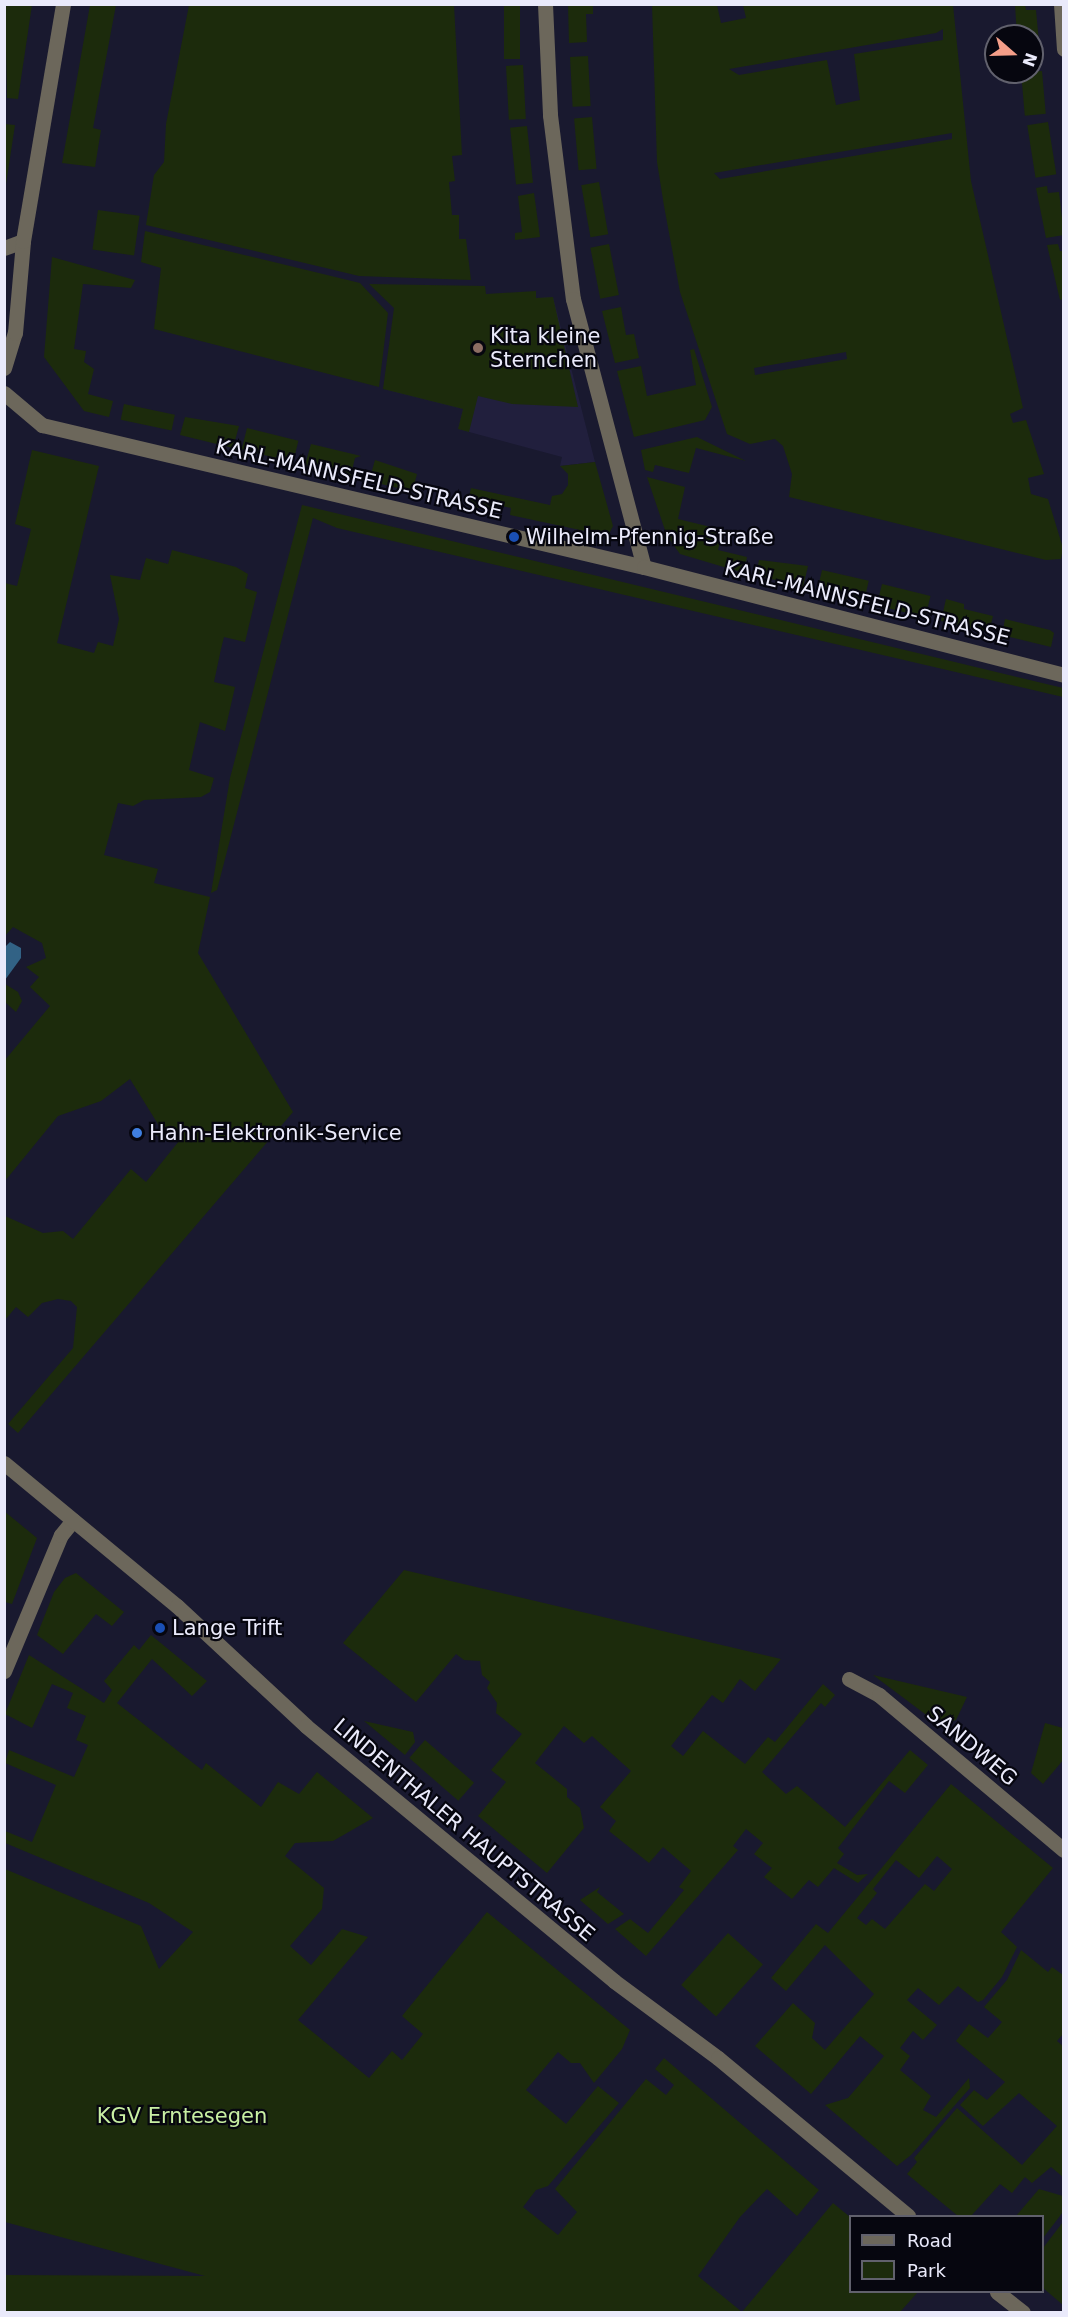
<!DOCTYPE html>
<meta charset="utf-8">
<style>
body{margin:0}
#map{position:relative;width:1068px;height:2317px;overflow:hidden;background:#19192f;font-family:"DejaVu Sans",sans-serif}
div>[style]{position:absolute}
[style*='--x']{left:calc(var(--x)*1px);top:calc(var(--y)*1px);width:calc(var(--w)*1px);rotate:calc(var(--a)*1deg)}
.built>*{inset:0;background:#211f3d}
.green>*{inset:0;background:#1c2b0c;transform-origin:0 0}
.water>*{inset:0;background:#326285}
.minor>*{height:15px;margin:-7.5px;padding:0 7.5px;transform-origin:7.5px;border-radius:7.5px;background:#6c675b}
.tertiary>*{height:15px;margin:-7.5px;padding:0 7.5px;transform-origin:7.5px;border-radius:7.5px;background:#6c675b}
.dots>*{width:16px;height:16px;translate:-50% -50%;box-sizing:border-box;border:3px solid #06060f;border-radius:50%}
span{translate:-50% -50%;white-space:nowrap;text-align:center;line-height:1.15;-webkit-text-stroke:4.5px #06060f;paint-order:stroke}
.poi-label{font-size:21px;color:#eaeafb}
.left{translate:0 -50%;text-align:left}
.street-label{font-size:21px;color:#eaeafb}
.park-label{font-size:21px;color:#c8efa3}
.frame{position:absolute;inset:0;border:6px solid #eaeafb;pointer-events:none}
.legend{position:absolute;left:849px;top:2215px;width:195px;height:78px;box-sizing:border-box;background:#06060f;border:2px solid #61616d;margin:0;padding:8px 10px;list-style:none;font-size:18px;color:#eaeafb}
.legend li{display:flex;align-items:center;gap:12px;height:30px}
.legend b{width:30px;border:2px solid #61616d}
.north{position:absolute;left:984px;top:24px;width:60px;height:60px;box-sizing:border-box;background:#06060f;border:2px solid #61616d;border-radius:50%;rotate:110deg;font-size:16px;font-weight:700;line-height:24px;text-align:center;color:#eaeafb}
.north::after{content:'';display:block;margin:auto;width:21px;height:27px;background:#f49e89;clip-path:polygon(50% 0,100% 100%,50% 72%,0 100%)}
</style>
<div id="map">
<div class="built">
<i style="clip-path:polygon(553px 297px,595px 462px,560px 466px,562px 457px,458px 429px,463px 409px,387px 390px,398px 307px)"></i>
</div>
<div class="green">
<i style="clip-path:polygon(5px 4px,32px 5px,18px 99px,7px 98px)"></i>
<i style="clip-path:polygon(90px 5px,116px 5px,93px 128px,101px 130px,95px 167px,62px 163px)"></i>
<i style="clip-path:polygon(189px 5px,454px 5px,462px 155px,452px 156px,455px 181px,449px 182px,452px 215px,459px 215px,459px 239px,466px 239px,471px 280px,359px 276px,146px 225px,154px 175px,164px 162px,166px 124px)"></i>
<i style="left:504px;top:5px;width:16px;height:54px"></i>
<i style="clip-path:polygon(568px 5px,593px 5px,593px 14px,586px 14px,587px 42px,569px 43px)"></i>
<i style="clip-path:polygon(evenodd,652px 5px,717px 5px,721px 23px,746px 18px,743px 5px,953px 5px,971px 181px,1023px 408px,1010px 414px,1013px 423px,1026px 420px,1044px 474px,1028px 478px,1031px 494px,1048px 499px,1063px 548px,1061px 559px,1046px 560px,789px 497px,792px 474px,783px 446px,775px 439px,750px 444px,727px 434px,680px 292px,664px 206px,657px 162px,652px 5px,943px 29px,943px 40px,854px 54px,860px 100px,836px 105px,827px 60px,739px 75px,729px 69px,936px 33px,943px 29px,652px 5px,952px 133px,952px 139px,720px 179px,714px 173px,952px 133px,652px 5px,846px 352px,847px 359px,755px 375px,754px 368px,846px 352px)"></i>
<i style="clip-path:polygon(1015px 5px,1025px 5px,1026px 10px,1036px 10px,1040px 53px,1032px 54px,1032px 36px,1017px 36px)"></i>
<i style="left:588px;top:56px;width:50px;height:18px;rotate:87deg"></i>
<i style="left:523px;top:65px;width:54px;height:17px;rotate:87deg"></i>
<i style="left:1042px;top:71px;width:43px;height:21px;rotate:85deg"></i>
<i style="left:592px;top:117px;width:52px;height:18px;rotate:85deg"></i>
<i style="left:1048px;top:122px;width:53px;height:21px;rotate:81deg"></i>
<i style="clip-path:polygon(5px 124px,15px 125px,5px 191px,4px 124px)"></i>
<i style="left:527px;top:126px;width:57px;height:17px;rotate:84deg"></i>
<i style="left:599px;top:182px;width:53px;height:18px;rotate:80deg"></i>
<i style="clip-path:polygon(1047px 186px,1048px 193px,1059px 192px,1064px 235px,1046px 238px,1036px 188px)"></i>
<i style="clip-path:polygon(534px 193px,540px 237px,515px 240px,515px 233px,522px 232px,518px 196px)"></i>
<i style="left:98px;top:210px;width:42px;height:40px;rotate:8deg"></i>
<i style="clip-path:polygon(145px 231px,360px 283px,388px 313px,379px 387px,154px 329px,161px 268px,141px 262px)"></i>
<i style="left:609px;top:244px;width:52px;height:19px;rotate:79deg"></i>
<i style="clip-path:polygon(1058px 244px,1060px 251px,1064px 251px,1063px 299px,1060px 300px,1047px 245px)"></i>
<i style="clip-path:polygon(52px 257px,135px 280px,131px 288px,83px 284px,74px 349px,86px 351px,84px 362px,94px 369px,88px 394px,113px 401px,109px 417px,84px 411px,44px 357px)"></i>
<i style="clip-path:polygon(369px 284px,485px 286px,486px 294px,536px 291px,536px 298px,553px 297px,578px 407px,512px 404px,478px 396px,469px 432px,458px 429px,463px 409px,383px 389px,394px 308px)"></i>
<i style="clip-path:polygon(621px 307px,626px 335px,634px 334px,639px 358px,615px 363px,602px 311px)"></i>
<i style="clip-path:polygon(694px 349px,712px 407px,705px 420px,634px 437px,617px 371px,641px 366px,647px 396px,696px 385px,690px 350px)"></i>
<i style="left:124px;top:404px;width:52px;height:16px;rotate:12deg"></i>
<i style="clip-path:polygon(185px 417px,239px 426px,233px 448px,180px 435px)"></i>
<i style="left:247px;top:428px;width:53px;height:22px;rotate:14deg"></i>
<i style="clip-path:polygon(697px 437px,746px 461px,696px 448px,689px 473px,655px 465px,653px 472px,645px 470px,641px 450px)"></i>
<i style="clip-path:polygon(311px 444px,361px 456px,355px 458px,352px 470px,357px 471px,356px 477px,305px 465px)"></i>
<i style="clip-path:polygon(32px 450px,99px 466px,57px 643px,94px 653px,98px 642px,113px 646px,119px 619px,110px 575px,140px 580px,146px 558px,168px 564px,172px 550px,236px 567px,248px 574px,245px 588px,257px 592px,245px 642px,224px 637px,221px 649px,214px 682px,235px 687px,225px 731px,200px 722px,189px 770px,214px 778px,210px 792px,201px 797px,144px 800px,133px 806px,118px 803px,104px 855px,158px 869px,154px 883px,210px 897px,198px 953px,293px 1112px,18px 1433px,8px 1424px,73px 1348px,77px 1307px,71px 1301px,58px 1299px,42px 1303px,28px 1317px,16px 1307px,5px 1320px,5px 1216px,43px 1233px,63px 1231px,73px 1239px,131px 1169px,146px 1182px,179px 1141px,157px 1136px,161px 1129px,130px 1079px,101px 1101px,58px 1116px,5px 1181px,5px 1060px,50px 1006px,30px 987px,39px 977px,26px 967px,46px 958px,42px 943px,13px 927px,4px 937px,5px 583px,17px 586px,31px 529px,15px 524px)"></i>
<i style="clip-path:polygon(375px 460px,417px 474px,414px 485px,420px 486px,418px 493px,369px 481px)"></i>
<i style="clip-path:polygon(595px 462px,613px 526px,608px 536px,510px 515px,511px 508px,492px 504px,490px 511px,467px 505px,471px 488px,550px 505px,552px 496px,562px 494px,568px 485px,568px 474px,560px 466px)"></i>
<i style="clip-path:polygon(647px 477px,685px 487px,678px 519px,723px 530px,718px 550px,747px 557px,744px 573px,680px 554px,667px 536px)"></i>
<i style="clip-path:polygon(302px 505px,1063px 688px,1063px 697px,337px 528px,313px 518px,217px 890px,211px 893px,230px 778px)"></i>
<i style="clip-path:polygon(759px 560px,808px 566px,803px 587px,756px 575px)"></i>
<i style="left:822px;top:570px;width:48px;height:22px;rotate:13deg"></i>
<i style="left:882px;top:584px;width:50px;height:22px;rotate:14deg"></i>
<i style="clip-path:polygon(946px 599px,964px 604px,964px 609px,993px 616px,989px 632px,941px 621px)"></i>
<i style="clip-path:polygon(1005px 619px,1050px 630px,1054px 633px,1051px 647px,1002px 635px)"></i>
<i style="clip-path:polygon(5px 984px,18px 992px,22px 1001px,16px 1012px,5px 1002px)"></i>
<i style="clip-path:polygon(4px 1511px,37px 1538px,12px 1604px,5px 1602px)"></i>
<i style="clip-path:polygon(404px 1570px,781px 1659px,755px 1691px,740px 1679px,723px 1703px,712px 1695px,671px 1746px,683px 1756px,703px 1731px,745px 1764px,768px 1737px,775px 1742px,823px 1684px,835px 1695px,825px 1707px,821px 1703px,762px 1772px,786px 1794px,797px 1786px,845px 1827px,910px 1750px,928px 1765px,905px 1793px,889px 1781px,838px 1848px,844px 1854px,837px 1863px,857px 1875px,868px 1874px,858px 1883px,834px 1868px,818px 1887px,809px 1880px,792px 1899px,764px 1877px,772px 1868px,754px 1854px,763px 1843px,746px 1829px,733px 1846px,738px 1850px,646px 1956px,615px 1929px,630px 1919px,648px 1933px,684px 1890px,679px 1887px,691px 1871px,663px 1847px,649px 1863px,609px 1831px,616px 1821px,600px 1807px,631px 1771px,592px 1736px,584px 1743px,564px 1726px,535px 1763px,567px 1789px,567px 1797px,580px 1808px,584px 1828px,547px 1873px,478px 1816px,506px 1782px,491px 1770px,522px 1734px,496px 1713px,497px 1703px,487px 1688px,490px 1682px,482px 1675px,480px 1661px,464px 1660px,456px 1654px,416px 1702px,343px 1643px)"></i>
<i style="clip-path:polygon(76px 1573px,124px 1612px,112px 1626px,96px 1614px,63px 1654px,37px 1635px,54px 1592px,65px 1578px)"></i>
<i style="clip-path:polygon(151px 1635px,207px 1681px,192px 1696px,152px 1659px,117px 1703px,202px 1770px,206px 1763px,261px 1807px,278px 1782px,299px 1794px,317px 1772px,373px 1818px,333px 1841px,295px 1843px,285px 1856px,324px 1888px,322px 1909px,290px 1946px,311px 1965px,342px 1929px,368px 1937px,298px 2020px,369px 2078px,392px 2051px,402px 2060px,423px 2034px,402px 2016px,487px 1912px,630px 2030px,622px 2049px,594px 2083px,580px 2063px,571px 2063px,558px 2052px,526px 2090px,566px 2124px,598px 2086px,619px 2103px,548px 2186px,536px 2190px,523px 2207px,558px 2235px,577px 2212px,555px 2189px,646px 2079px,666px 2095px,674px 2085px,655px 2069px,664px 2058px,819px 2190px,797px 2216px,767px 2189px,740px 2217px,698px 2276px,742px 2312px,833px 2203px,850px 2217px,850px 2292px,918px 2292px,900px 2312px,5px 2312px,5px 2275px,205px 2276px,5px 2222px,5px 1869px,141px 1926px,159px 1969px,193px 1932px,149px 1903px,5px 1843px,5px 1831px,32px 1842px,56px 1785px,5px 1763px,9px 1750px,74px 1777px,88px 1745px,76px 1740px,86px 1716px,67px 1708px,73px 1693px,52px 1684px,32px 1728px,5px 1714px,29px 1655px,104px 1703px,112px 1690px,104px 1681px,134px 1645px,139px 1650px)"></i>
<i style="clip-path:polygon(873px 1675px,967px 1697px,956px 1720px,941px 1726px)"></i>
<i style="clip-path:polygon(364px 1721px,413px 1732px,415px 1742px,405px 1755px)"></i>
<i style="clip-path:polygon(1045px 1723px,1063px 1728px,1064px 1759px,1043px 1784px,1031px 1773px)"></i>
<i style="left:425px;top:1740px;width:65px;height:24px;rotate:41deg"></i>
<i style="clip-path:polygon(evenodd,951px 1784px,1053px 1868px,1001px 1932px,1017px 1947px,1002px 1977px,983px 2000px,978px 2002px,958px 1986px,939px 2005px,918px 1988px,907px 2000px,937px 2025px,923px 2040px,913px 2031px,900px 2048px,910px 2056px,900px 2070px,931px 2096px,923px 2110px,936px 2117px,969px 2078px,970px 2088px,911px 2155px,897px 2166px,825px 2105px,848px 2098px,884px 2056px,860px 2036px,811px 2094px,755px 2046px,793px 2003px,815px 2023px,812px 2038px,825px 2050px,874px 1994px,825px 1945px,786px 1991px,771px 1978px,816px 1924px,828px 1933px,951px 1784px,937px 1856px,952px 1869px,934px 1891px,925px 1884px,885px 1929px,872px 1919px,866px 1925px,857px 1918px,877px 1893px,873px 1889px,896px 1860px,919px 1878px,937px 1856px)"></i>
<i style="clip-path:polygon(600px 1887px,597px 1892px,624px 1914px,608px 1924px,580px 1900px)"></i>
<i style="left:728px;top:1933px;width:47px;height:70px;rotate:42deg"></i>
<i style="clip-path:polygon(1021px 1950px,1048px 1972px,1052px 1967px,1063px 1975px,1063px 2034px,1057px 2041px,1064px 2047px,1063px 2177px,1051px 2167px,1032px 2183px,1025px 2177px,1012px 2193px,1000px 2184px,971px 2216px,958px 2216px,907px 2174px,917px 2162px,914px 2158px,957px 2108px,1022px 2165px,1057px 2126px,1019px 2093px,983px 2126px,960px 2105px,974px 2090px,987px 2100px,1005px 2082px,956px 2041px,969px 2024px,988px 2038px,1002px 2022px,984px 2007px,1007px 1980px)"></i>
<i style="clip-path:polygon(1039px 2189px,1063px 2196px,1063px 2212px,1043px 2238px,1042px 2216px,1016px 2216px)"></i>
<i style="clip-path:polygon(1063px 2222px,1063px 2305px,1042px 2287px,1043px 2248px)"></i>
</div>
<div class="water">
<i style="clip-path:polygon(10px 942px,21px 948px,21px 958px,5px 980px,5px 947px)"></i>
</div>
<div class="minor">
<i style="--x:545;--y:4;--w:111;--a:87.4"></i>
<i style="--x:550;--y:115;--w:185;--a:82.9"></i>
<i style="--x:573;--y:299;--w:277;--a:75.2"></i>
<i style="--x:1061;--y:4;--w:45;--a:86.2"></i>
<i style="--x:4;--y:248;--w:20;--a:-20"></i>
<i style="--x:4;--y:368;--w:37;--a:-73"></i>
<i style="--x:15;--y:333;--w:92;--a:-85"></i>
<i style="--x:23;--y:241;--w:240;--a:-80.4"></i>
<i style="--x:4;--y:393;--w:50;--a:40.1"></i>
<i style="--x:42;--y:425;--w:619;--a:13.27"></i>
<i style="--x:644;--y:567;--w:434;--a:14.4"></i>
<i style="--x:4;--y:1671;--w:147;--a:-67.3"></i>
<i style="--x:61;--y:1535;--w:19;--a:-51"></i>
<i style="--x:849;--y:1679;--w:34;--a:28"></i>
<i style="--x:879;--y:1695;--w:241;--a:40"></i>
</div>
<div class="tertiary">
<i style="--x:4;--y:1463;--w:224;--a:39.6"></i>
<i style="--x:177;--y:1606;--w:176;--a:42.9"></i>
<i style="--x:306;--y:1726;--w:400;--a:39.6"></i>
<i style="--x:614;--y:1981;--w:129;--a:36.5"></i>
<i style="--x:718;--y:2058;--w:247;--a:39.7"></i>
<i style="--x:997;--y:2292;--w:33;--a:38"></i>
</div>
<div class="dots">
<i style="left:478px;top:348px;background:#8d6e63"></i>
<i style="left:514px;top:537px;background:#1a4fb4"></i>
<i style="left:137px;top:1133px;background:#3f7fe0"></i>
<i style="left:160px;top:1628px;background:#1a4fb4"></i>
</div>
<div class="poi-label">
<span class="left" style="left:490px;top:348px">Kita kleine<br>Sternchen</span>
<span class="left" style="left:526px;top:537px">Wilhelm-Pfennig-Straße</span>
<span class="left" style="left:149px;top:1133px">Hahn-Elektronik-Service</span>
<span class="left" style="left:172px;top:1628px">Lange Trift</span>
</div>
<div class="street-label">
<span style="left:359px;top:479px;rotate:13deg">KARL-MANNSFELD-STRASSE</span>
<span style="left:867px;top:603px;rotate:14deg">KARL-MANNSFELD-STRASSE</span>
<span style="left:972px;top:1746px;rotate:40deg">SANDWEG</span>
<span style="left:464px;top:1830px;rotate:40deg">LINDENTHALER HAUPTSTRASSE</span>
</div>
<div class="park-label">
<span style="left:182px;top:2116px">KGV Erntesegen</span>
</div>
<div class="frame"></div>
<ul class="legend">
<li><b style="height:8px;background:#6c675b"></b>Road</li>
<li><b style="height:16px;background:#1c2b0c"></b>Park</li>
</ul>
<div class="north">N</div>
</div>
